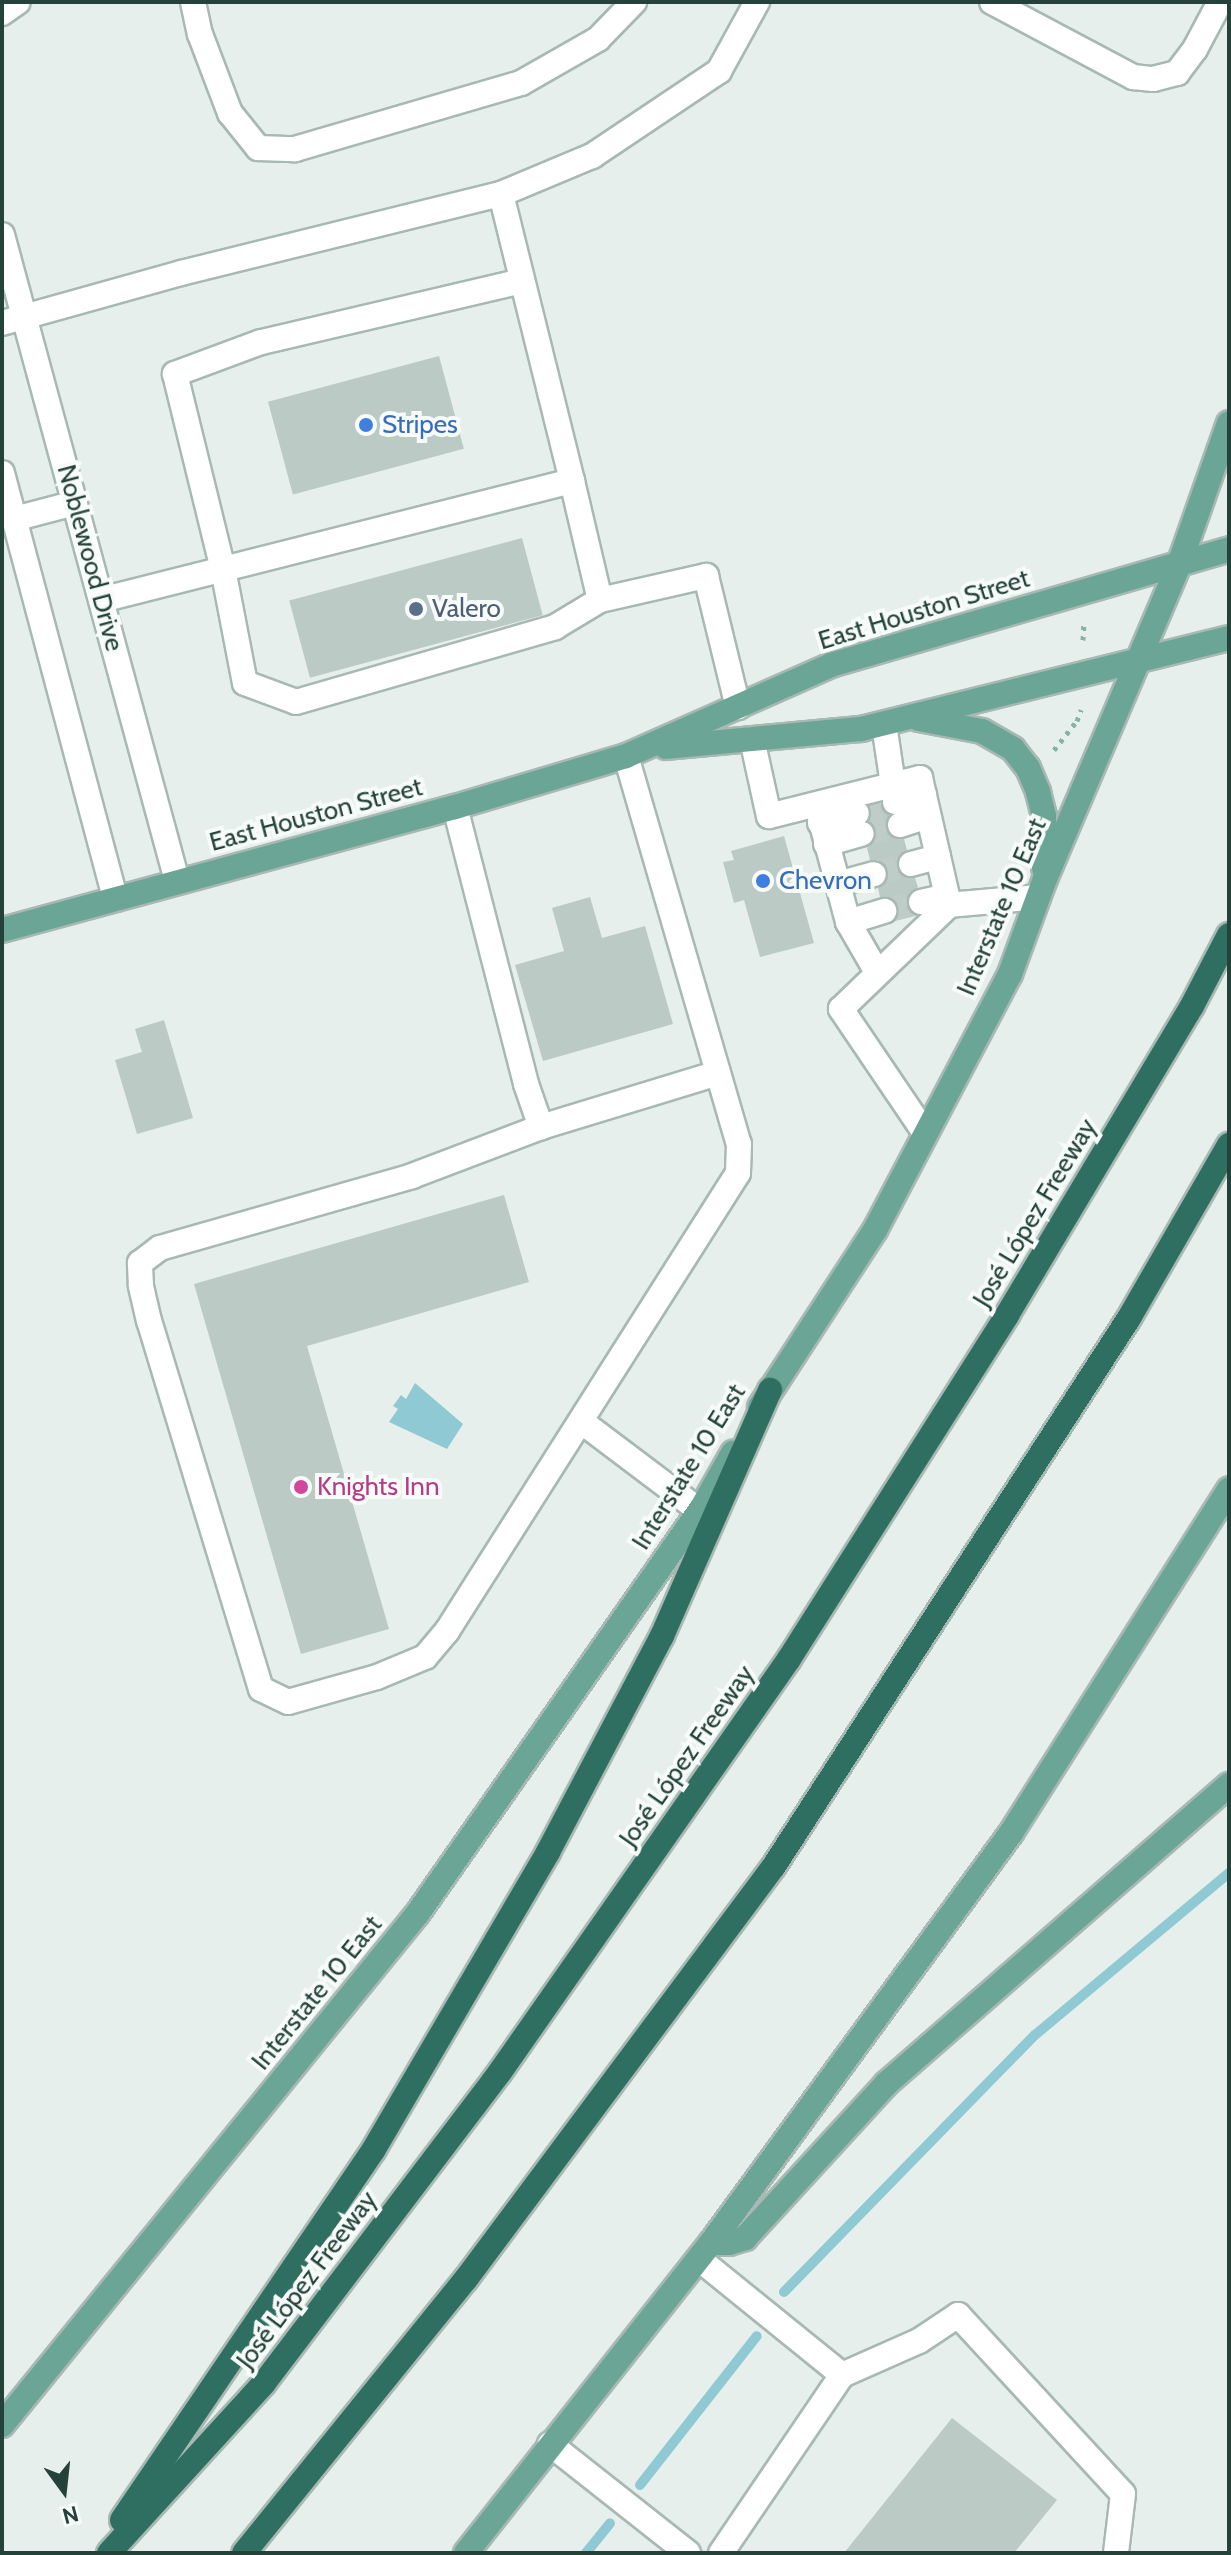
<!DOCTYPE html>
<meta charset="utf-8">
<style>
body{margin:0}
#map{position:relative;width:1231px;height:2555px;overflow:hidden;background:#e6efeb;font-family:Cabin,sans-serif}
div>[style]{position:absolute}
[style*='--x']{left:calc(var(--x)*1px);top:calc(var(--y)*1px);width:calc(var(--w)*1px);rotate:calc(var(--a)*1deg)}
.water>*{inset:0;background:#8ec9d4}
.stream>*{height:10px;margin:-5px;padding:0 5px;transform-origin:5px;border-radius:5px;background:#8ec9d4}
.building>*{inset:0;background:#bbcac4;transform-origin:0 0}
.minor-tunnel>*{height:24px;margin-top:-12px;transform-origin:0;background:repeating-linear-gradient(90deg,#bfccc8 0 24px,transparent 0 36px)}
.path>*{height:5px;margin-top:-2.5px;transform-origin:0;background:repeating-linear-gradient(90deg,#86b3a5 0 4px,transparent 0 10px)}
.roads{filter:drop-shadow(2px 0 #a8b8b2) drop-shadow(-2px 0 #a8b8b2) drop-shadow(0 2px #a8b8b2) drop-shadow(0 -2px #a8b8b2)}
.minor>*{height:24px;margin:-12px;padding:0 12px;transform-origin:12px;border-radius:12px;background:#fff}
.major>*{height:24px;margin:-12px;padding:0 12px;transform-origin:12px;border-radius:12px;background:#6aa596}
.highway>*{height:24px;margin:-12px;padding:0 12px;transform-origin:12px;border-radius:12px;background:#2f6f62}
.dots>*{width:22px;height:22px;translate:-50% -50%;box-sizing:border-box;border:4px solid #f7fbf9;border-radius:50%}
span{translate:-50% -50%;white-space:nowrap;text-align:center;line-height:1.15;-webkit-text-stroke:8px #f7fbf9;paint-order:stroke}
.shop-label{font-size:26px;color:#366cbe}
.left{translate:0 -50%;text-align:left}
.street-label{font-size:26px;color:#24423a}
.service-label{font-size:26px;color:#4e5e75}
.hotel-label{font-size:26px;color:#b23c85}
.frame{position:absolute;inset:0;border:4px solid #24423a;pointer-events:none}
.north{position:absolute;left:24px;top:2451px;width:80px;height:80px;-webkit-text-stroke:6px #f7fbf9;paint-order:stroke;rotate:165deg;font-size:22px;font-weight:700;line-height:32px;text-align:center;color:#24423a}
.north::after{content:'';display:block;margin:auto;width:28px;height:36px;background:#24423a;clip-path:polygon(50% 0,100% 100%,50% 72%,0 100%)}
</style>
<div id="map">
<div class="water">
<i style="clip-path:polygon(415px 1383px,463px 1424px,447px 1449px,389px 1422px,398px 1409px,393px 1406px,401px 1395px,406px 1399px)"></i>
</div>
<div class="stream">
<i style="--x:784;--y:2292;--w:359;--a:-45.7"></i>
<i style="--x:1035;--y:2035;--w:253;--a:-39.9"></i>
<i style="--x:640;--y:2485;--w:189;--a:-51.9"></i>
<i style="--x:586;--y:2553;--w:38;--a:-51"></i>
</div>
<div class="building">
<i style="left:439px;top:356px;width:96px;height:177px;rotate:75deg"></i>
<i style="left:522px;top:538px;width:80px;height:241px;rotate:75deg"></i>
<i style="clip-path:polygon(880px 803px,889px 815px,886px 830px,896px 839px,904px 839px,907px 850px,897px 859px,897px 868px,906px 878px,915px 878px,918px 887px,907px 898px,907px 906px,915px 916px,895px 921px,898px 906px,888px 897px,880px 897px,878px 888px,888px 879px,888px 869px,879px 860px,870px 860px,867px 848px,877px 837px,876px 829px,869px 821px,870px 806px)"></i>
<i style="clip-path:polygon(784px 836px,814px 943px,760px 957px,744px 900px,734px 903px,723px 862px,734px 860px,731px 851px)"></i>
<i style="clip-path:polygon(590px 897px,602px 938px,645px 926px,673px 1024px,543px 1061px,515px 965px,564px 951px,552px 908px)"></i>
<i style="clip-path:polygon(164px 1020px,193px 1118px,137px 1134px,115px 1060px,142px 1052px,135px 1029px)"></i>
<i style="clip-path:polygon(504px 1195px,529px 1282px,307px 1346px,389px 1629px,301px 1654px,194px 1284px)"></i>
<i style="clip-path:polygon(952px 2418px,1057px 2500px,1014px 2553px,844px 2553px)"></i>
</div>
<div class="minor-tunnel">
<i style="--x:857;--y:813;--w:40;--a:-16"></i>
<i style="--x:862;--y:834;--w:39;--a:-13"></i>
<i style="--x:874;--y:874;--w:38;--a:-15"></i>
<i style="--x:884;--y:911;--w:38;--a:-14"></i>
</div>
<div class="path">
<i style="--x:1083;--y:640;--w:19;--a:-87"></i>
<i style="--x:1054;--y:750;--w:37;--a:-52"></i>
<i style="--x:1077;--y:721;--w:12;--a:-70"></i>
</div>
<div class="roads">
<div class="minor">
<i style="--x:193;--y:2;--w:33;--a:78"></i>
<i style="--x:200;--y:34;--w:85;--a:69.2"></i>
<i style="--x:230;--y:113;--w:45;--a:51.3"></i>
<i style="--x:258;--y:148;--w:37;--a:2"></i>
<i style="--x:295;--y:149;--w:235;--a:-16.3"></i>
<i style="--x:521;--y:83;--w:89;--a:-29.7"></i>
<i style="--x:598;--y:39;--w:52;--a:-45.8"></i>
<i style="--x:992;--y:2;--w:160;--a:28"></i>
<i style="--x:1133;--y:77;--w:20;--a:6"></i>
<i style="--x:1153;--y:79;--w:25;--a:-14"></i>
<i style="--x:1177;--y:73;--w:30;--a:-53"></i>
<i style="--x:1195;--y:49;--w:53;--a:-62"></i>
<i style="--x:2;--y:13;--w:19;--a:-35"></i>
<i style="--x:501;--y:194;--w:296;--a:76.1"></i>
<i style="--x:2;--y:235;--w:669;--a:74.84"></i>
<i style="--x:522;--y:281;--w:268;--a:166.8"></i>
<i style="--x:261;--y:342;--w:92;--a:159.6"></i>
<i style="--x:175;--y:374;--w:201;--a:76.2"></i>
<i style="--x:223;--y:569;--w:116;--a:79.1"></i>
<i style="--x:245;--y:683;--w:54;--a:20.4"></i>
<i style="--x:296;--y:702;--w:270;--a:-16.1"></i>
<i style="--x:555;--y:627;--w:52;--a:-31"></i>
<i style="--x:2;--y:323;--w:186;--a:-15.6"></i>
<i style="--x:181;--y:273;--w:330;--a:-13.9"></i>
<i style="--x:501;--y:194;--w:99;--a:-22.7"></i>
<i style="--x:592;--y:156;--w:153;--a:-33.8"></i>
<i style="--x:719;--y:71;--w:79;--a:-61.2"></i>
<i style="--x:2;--y:473;--w:441;--a:75.1"></i>
<i style="--x:14;--y:519;--w:63;--a:-14.7"></i>
<i style="--x:101;--y:600;--w:486;--a:-14.2"></i>
<i style="--x:572;--y:481;--w:122;--a:76.8"></i>
<i style="--x:600;--y:600;--w:109;--a:-12.8"></i>
<i style="--x:706;--y:576;--w:135;--a:76.3"></i>
<i style="--x:884;--y:724;--w:62;--a:81.6"></i>
<i style="--x:752;--y:739;--w:79;--a:77.6"></i>
<i style="--x:769;--y:816;--w:156;--a:-14.1"></i>
<i style="--x:920;--y:778;--w:130;--a:77.1"></i>
<i style="--x:626;--y:756;--w:404;--a:73.8"></i>
<i style="--x:739;--y:1144;--w:29;--a:92"></i>
<i style="--x:738;--y:1173;--w:543;--a:122.43"></i>
<i style="--x:447;--y:1631;--w:34;--a:130"></i>
<i style="--x:425;--y:1657;--w:52;--a:157.4"></i>
<i style="--x:377;--y:1677;--w:92;--a:164.3"></i>
<i style="--x:288;--y:1702;--w:30;--a:-154"></i>
<i style="--x:261;--y:1689;--w:385;--a:-106.9"></i>
<i style="--x:149;--y:1321;--w:37;--a:-103"></i>
<i style="--x:141;--y:1285;--w:22;--a:-93"></i>
<i style="--x:140;--y:1263;--w:25;--a:-37"></i>
<i style="--x:160;--y:1248;--w:262;--a:-15.9"></i>
<i style="--x:412;--y:1176;--w:138;--a:-20.8"></i>
<i style="--x:541;--y:1127;--w:185;--a:-17"></i>
<i style="--x:895;--y:802;--w:30;--a:-14"></i>
<i style="--x:817;--y:806;--w:120;--a:75"></i>
<i style="--x:848;--y:922;--w:58;--a:59.9"></i>
<i style="--x:455;--y:807;--w:286;--a:75.6"></i>
<i style="--x:526;--y:1084;--w:46;--a:70.8"></i>
<i style="--x:820;--y:823;--w:38;--a:-15"></i>
<i style="--x:900;--y:825;--w:29;--a:-18"></i>
<i style="--x:826;--y:844;--w:37;--a:-16"></i>
<i style="--x:911;--y:864;--w:28;--a:-15"></i>
<i style="--x:837;--y:884;--w:38;--a:-15"></i>
<i style="--x:921;--y:902;--w:27;--a:-13"></i>
<i style="--x:848;--y:922;--w:38;--a:-17"></i>
<i style="--x:925;--y:1133;--w:150;--a:-124.1"></i>
<i style="--x:841;--y:1009;--w:150;--a:-43.9"></i>
<i style="--x:949;--y:905;--w:89;--a:-5.1"></i>
<i style="--x:582;--y:1422;--w:148;--a:37"></i>
<i style="--x:699;--y:2259;--w:184;--a:39"></i>
<i style="--x:842;--y:2375;--w:84;--a:-23.8"></i>
<i style="--x:919;--y:2341;--w:47;--a:-33.7"></i>
<i style="--x:958;--y:2315;--w:243;--a:47.3"></i>
<i style="--x:1123;--y:2494;--w:59;--a:96.8"></i>
<i style="--x:550;--y:2444;--w:176;--a:38.3"></i>
<i style="--x:721;--y:2553;--w:215;--a:-55.8"></i>
</div>
<div class="major">
<i style="--x:919;--y:719;--w:64;--a:10.8"></i>
<i style="--x:982;--y:731;--w:36;--a:30"></i>
<i style="--x:1013;--y:749;--w:24;--a:52"></i>
<i style="--x:1028;--y:768;--w:26;--a:67"></i>
<i style="--x:1038;--y:792;--w:25;--a:76"></i>
<i style="--x:1044;--y:816;--w:52;--a:90"></i>
<i style="--x:666;--y:747;--w:196;--a:-5.3"></i>
<i style="--x:861;--y:729;--w:379;--a:-13.9"></i>
<i style="--x:2;--y:930;--w:469;--a:-15.2"></i>
<i style="--x:455;--y:807;--w:178;--a:-16.6"></i>
<i style="--x:626;--y:756;--w:224;--a:-23.9"></i>
<i style="--x:831;--y:665;--w:415;--a:-16.2"></i>
<i style="--x:760;--y:1407;--w:211;--a:-57"></i>
<i style="--x:875;--y:1230;--w:289;--a:-62.2"></i>
<i style="--x:1010;--y:974;--w:101;--a:-69.8"></i>
<i style="--x:1045;--y:879;--w:345;--a:-66.9"></i>
<i style="--x:1180;--y:562;--w:147;--a:-70.6"></i>
<i style="--x:711;--y:2243;--w:18;--a:0"></i>
<i style="--x:729;--y:2243;--w:17;--a:-17"></i>
<i style="--x:745;--y:2238;--w:209;--a:-47.5"></i>
<i style="--x:886;--y:2084;--w:455;--a:-41.1"></i>
<i style="--x:2;--y:2425;--w:660;--a:-50.91"></i>
<i style="--x:418;--y:1913;--w:491;--a:-55"></i>
<i style="--x:700;--y:1511;--w:67;--a:-60.4"></i>
<i style="--x:466;--y:2553;--w:395;--a:-51.7"></i>
<i style="--x:711;--y:2243;--w:508;--a:-53.81"></i>
<i style="--x:1011;--y:1833;--w:407;--a:-57.6"></i>
</div>
<div class="highway">
<i style="--x:122;--y:2520;--w:448;--a:-55.8"></i>
<i style="--x:374;--y:2149;--w:344;--a:-59.6"></i>
<i style="--x:548;--y:1852;--w:244;--a:-62.2"></i>
<i style="--x:662;--y:1636;--w:269;--a:-66.3"></i>
<i style="--x:109;--y:2553;--w:230;--a:-47.6"></i>
<i style="--x:264;--y:2383;--w:390;--a:-52.8"></i>
<i style="--x:500;--y:2072;--w:504;--a:-55.02"></i>
<i style="--x:789;--y:1659;--w:407;--a:-57.6"></i>
<i style="--x:1007;--y:1315;--w:360;--a:-59.1"></i>
<i style="--x:1192;--y:1006;--w:80;--a:-62.5"></i>
<i style="--x:244;--y:2553;--w:353;--a:-51"></i>
<i style="--x:466;--y:2279;--w:515;--a:-53.29"></i>
<i style="--x:774;--y:1866;--w:653;--a:-57.06"></i>
<i style="--x:1129;--y:1318;--w:200;--a:-60"></i>
</div>
</div>
<div class="dots">
<i style="left:366px;top:425px;background:#3f7fe0"></i>
<i style="left:416px;top:609px;background:#5c6f8a"></i>
<i style="left:763px;top:881px;background:#3f7fe0"></i>
<i style="left:301px;top:1487px;background:#d1479c"></i>
</div>
<div class="shop-label">
<span class="left" style="left:382px;top:425px">Stripes</span>
<span class="left" style="left:779px;top:881px">Chevron</span>
</div>
<div class="street-label">
<span style="left:90px;top:558px;rotate:75deg">Noblewood Drive</span>
<span style="left:924px;top:610px;rotate:-17deg">East Houston Street</span>
<span style="left:316px;top:815px;rotate:-15deg">East Houston Street</span>
<span style="left:1002px;top:907px;rotate:-67deg">Interstate 10 East</span>
<span style="left:1035px;top:1213px;rotate:-59deg">José López Freeway</span>
<span style="left:689px;top:1467px;rotate:-58deg">Interstate 10 East</span>
<span style="left:687px;top:1756px;rotate:-55deg">José López Freeway</span>
<span style="left:317px;top:1993px;rotate:-51deg">Interstate 10 East</span>
<span style="left:307px;top:2280px;rotate:-53deg">José López Freeway</span>
</div>
<div class="service-label">
<span class="left" style="left:432px;top:609px">Valero</span>
</div>
<div class="hotel-label">
<span class="left" style="left:317px;top:1487px">Knights Inn</span>
</div>
<div class="frame"></div>
<div class="north">N</div>
</div>
